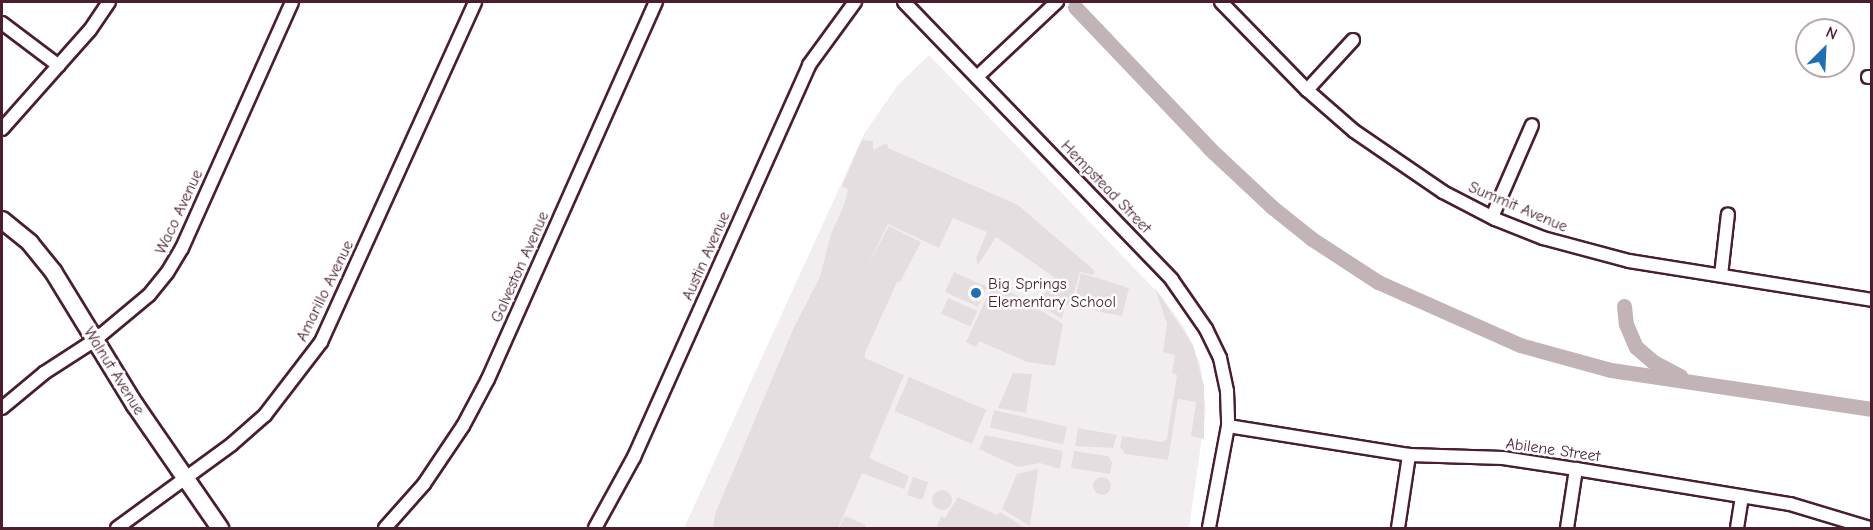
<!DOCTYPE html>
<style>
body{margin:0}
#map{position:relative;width:1873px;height:530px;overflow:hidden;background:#fff;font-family:"Comic Neue",sans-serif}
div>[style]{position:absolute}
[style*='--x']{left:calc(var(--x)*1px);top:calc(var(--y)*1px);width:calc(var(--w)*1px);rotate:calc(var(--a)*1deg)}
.built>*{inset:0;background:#f2eeef}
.green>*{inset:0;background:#e5dee0;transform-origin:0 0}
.round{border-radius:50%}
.canal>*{height:15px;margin:-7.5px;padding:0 7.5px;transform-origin:7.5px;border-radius:7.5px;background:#c1b3b6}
.roads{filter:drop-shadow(2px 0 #4a1f2b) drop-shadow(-2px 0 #4a1f2b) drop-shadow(0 2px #4a1f2b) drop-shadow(0 -2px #4a1f2b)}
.street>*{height:12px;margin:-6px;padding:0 6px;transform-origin:6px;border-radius:6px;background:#fff}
.secondary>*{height:16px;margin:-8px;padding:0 8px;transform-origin:8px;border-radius:8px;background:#fff}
.dots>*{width:16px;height:16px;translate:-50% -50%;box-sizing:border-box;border:3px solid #fff;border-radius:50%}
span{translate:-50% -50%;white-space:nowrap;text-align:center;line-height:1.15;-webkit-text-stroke:5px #fff;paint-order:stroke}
.street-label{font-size:16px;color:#4a1f2b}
.poi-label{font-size:16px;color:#4a1f2b}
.left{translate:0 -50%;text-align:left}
.frame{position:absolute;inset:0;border:3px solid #4a1f2b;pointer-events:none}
.north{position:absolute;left:1795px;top:18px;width:60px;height:60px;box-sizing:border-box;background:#fff;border:2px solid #b7a5aa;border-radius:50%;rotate:24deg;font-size:16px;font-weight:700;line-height:24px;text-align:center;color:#4a1f2b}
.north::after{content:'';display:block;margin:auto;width:21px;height:27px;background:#1f6fb2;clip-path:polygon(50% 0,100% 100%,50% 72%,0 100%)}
</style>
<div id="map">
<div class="built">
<i style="clip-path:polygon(929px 55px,1163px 298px,1185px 329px,1200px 363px,1206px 410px,1189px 528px,684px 528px,864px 134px,897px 86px)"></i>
</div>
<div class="green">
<i style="clip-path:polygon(862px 140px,873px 141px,873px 150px,887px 143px,888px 148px,1018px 205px,1095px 271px,1093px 275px,1080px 272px,1073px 296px,1100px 303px,1098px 311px,1065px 305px,1062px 319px,1038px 304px,1054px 277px,996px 237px,978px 265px,976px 258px,987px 232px,953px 218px,939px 248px,888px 224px,867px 266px,889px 226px,921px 242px,900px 282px,897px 282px,865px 353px,865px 358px,904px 375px,869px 458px,909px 476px,904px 489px,862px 473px,838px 528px,713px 528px,715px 514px,794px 327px,820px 277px,831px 234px,844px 205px,848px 190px,842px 186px)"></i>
<i style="left:954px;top:272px;width:36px;height:22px;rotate:24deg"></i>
<i style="clip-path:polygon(1081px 273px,1129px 288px,1122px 316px,1100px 312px,1102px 302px,1076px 295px)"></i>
<i style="clip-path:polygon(994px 282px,1063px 324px,1055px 366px,1027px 362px,979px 341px,976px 347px,966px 342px)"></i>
<i style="clip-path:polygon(1155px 288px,1193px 345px,1204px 386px,1204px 439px,1191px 436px,1196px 402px,1178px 399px,1168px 460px,1125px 454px,1120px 447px,1122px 436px,1163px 442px,1167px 438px,1177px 375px,1172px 373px,1175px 355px,1163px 352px,1167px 324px)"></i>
<i style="left:948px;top:298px;width:32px;height:17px;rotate:24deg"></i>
<i style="clip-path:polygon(1013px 373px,1032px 374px,1026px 413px,998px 408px)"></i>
<i style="left:909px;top:377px;width:84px;height:37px;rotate:23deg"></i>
<i style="left:994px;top:410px;width:75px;height:18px;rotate:13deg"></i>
<i style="clip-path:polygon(1078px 428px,1117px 435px,1113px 448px,1075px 446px)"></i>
<i style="clip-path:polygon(985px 435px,1063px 451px,1060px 469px,1040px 463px,1018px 467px,979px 449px)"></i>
<i style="clip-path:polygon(1074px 451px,1108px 456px,1112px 462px,1110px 474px,1071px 468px)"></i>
<i style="clip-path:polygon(1038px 469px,1038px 470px,1030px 526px,1002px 509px,1017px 474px)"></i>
<i style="left:913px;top:477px;width:16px;height:19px;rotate:18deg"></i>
<i class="round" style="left:1093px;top:477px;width:18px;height:18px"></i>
<i class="round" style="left:932px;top:490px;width:20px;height:20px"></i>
<i style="clip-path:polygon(958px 497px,997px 515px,1000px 512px,1025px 528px,940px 528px,937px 526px,941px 516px,945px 518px)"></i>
<i style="clip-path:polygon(845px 516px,866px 525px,864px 528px,839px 528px)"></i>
</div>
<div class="canal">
<i style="--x:1075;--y:7;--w:196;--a:46.4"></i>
<i style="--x:1210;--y:149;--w:85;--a:43.1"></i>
<i style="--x:1272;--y:207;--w:51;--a:38.7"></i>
<i style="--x:1312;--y:239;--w:79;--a:33.1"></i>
<i style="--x:1378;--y:282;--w:155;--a:23.9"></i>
<i style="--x:1520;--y:345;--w:94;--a:15.4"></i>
<i style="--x:1611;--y:370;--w:264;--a:8.5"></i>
<i style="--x:1624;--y:306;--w:18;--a:84"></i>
<i style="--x:1626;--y:324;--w:25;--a:67"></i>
<i style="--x:1636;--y:347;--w:21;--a:41"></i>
<i style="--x:1652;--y:361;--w:32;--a:28"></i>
</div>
<div class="roads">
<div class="street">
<i style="--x:904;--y:2;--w:386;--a:46"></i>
<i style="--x:1172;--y:280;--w:60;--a:55.2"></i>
<i style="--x:1206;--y:329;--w:32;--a:64"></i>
<i style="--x:1220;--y:358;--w:34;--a:78"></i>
<i style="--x:1227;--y:391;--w:35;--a:88"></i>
<i style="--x:1228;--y:426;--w:104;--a:100.6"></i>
<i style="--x:1221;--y:2;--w:123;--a:45.7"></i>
<i style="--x:1307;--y:90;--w:62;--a:41.1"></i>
<i style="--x:1354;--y:131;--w:108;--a:34.4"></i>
<i style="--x:1443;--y:192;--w:59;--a:27.4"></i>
<i style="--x:1495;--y:219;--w:52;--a:21.6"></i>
<i style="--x:1543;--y:238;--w:89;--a:15"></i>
<i style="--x:1629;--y:261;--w:246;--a:9.1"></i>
<i style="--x:2;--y:23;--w:71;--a:37"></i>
<i style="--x:977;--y:77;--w:110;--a:-43.2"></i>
<i style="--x:1868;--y:77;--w:4;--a:0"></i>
<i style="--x:1307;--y:90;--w:68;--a:-47.4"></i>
<i style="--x:2;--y:129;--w:132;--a:-48.4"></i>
<i style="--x:90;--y:30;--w:34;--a:-56"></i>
<i style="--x:1492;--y:217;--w:100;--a:-66.5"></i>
<i style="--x:1721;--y:275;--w:61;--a:-83.5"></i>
<i style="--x:2;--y:408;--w:55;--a:-39.8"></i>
<i style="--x:44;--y:373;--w:61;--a:-32.9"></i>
<i style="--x:95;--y:340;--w:70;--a:-39.8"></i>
<i style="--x:149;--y:295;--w:28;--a:-51"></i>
<i style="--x:167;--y:273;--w:29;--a:-59"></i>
<i style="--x:182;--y:248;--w:269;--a:-65.9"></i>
<i style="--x:1228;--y:426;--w:183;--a:9.1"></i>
<i style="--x:1409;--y:455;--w:94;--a:1.8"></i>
<i style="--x:1503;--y:458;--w:74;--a:8.6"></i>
<i style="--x:1576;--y:469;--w:217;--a:9.3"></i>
<i style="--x:1790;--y:504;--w:84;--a:16.7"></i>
<i style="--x:117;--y:528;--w:142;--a:-36.1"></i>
<i style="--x:232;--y:444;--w:44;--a:-41.3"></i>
<i style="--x:265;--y:415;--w:92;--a:-52.5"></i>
<i style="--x:321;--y:342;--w:373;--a:-65.6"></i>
<i style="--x:385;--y:528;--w:59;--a:-48.4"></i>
<i style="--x:424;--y:484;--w:70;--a:-56.1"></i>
<i style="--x:463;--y:426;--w:53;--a:-62"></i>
<i style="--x:488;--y:379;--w:413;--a:-66"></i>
<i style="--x:595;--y:528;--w:81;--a:-61.2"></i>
<i style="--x:634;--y:457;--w:429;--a:-65.9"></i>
<i style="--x:809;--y:65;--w:78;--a:-53.9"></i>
<i style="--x:1398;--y:528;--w:74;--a:-81.4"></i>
<i style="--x:1567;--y:528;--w:60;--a:-81.3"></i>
<i style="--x:1737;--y:528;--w:32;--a:-81"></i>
</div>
<div class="secondary">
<i style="--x:2;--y:220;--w:36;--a:39"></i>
<i style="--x:30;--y:243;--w:38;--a:51"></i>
<i style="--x:54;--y:273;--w:155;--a:58.5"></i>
<i style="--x:135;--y:405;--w:150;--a:55.4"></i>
</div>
</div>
<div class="dots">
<i style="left:976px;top:293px;background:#1f6fb2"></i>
</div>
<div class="street-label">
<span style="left:1106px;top:187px;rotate:46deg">Hempstead Street</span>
<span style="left:1518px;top:207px;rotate:23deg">Summit Avenue</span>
<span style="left:179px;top:212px;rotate:-65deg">Waco Avenue</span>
<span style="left:706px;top:256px;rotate:-66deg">Austin Avenue</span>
<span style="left:520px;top:267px;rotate:-66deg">Galveston Avenue</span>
<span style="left:325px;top:291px;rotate:-64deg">Amarillo Avenue</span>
<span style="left:114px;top:371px;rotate:58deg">Walnut Avenue</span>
<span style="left:1553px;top:450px;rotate:8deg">Abilene Street</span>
</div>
<div class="poi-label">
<span class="left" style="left:988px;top:293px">Big Springs<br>Elementary School</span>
</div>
<div class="frame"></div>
<div class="north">N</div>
</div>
